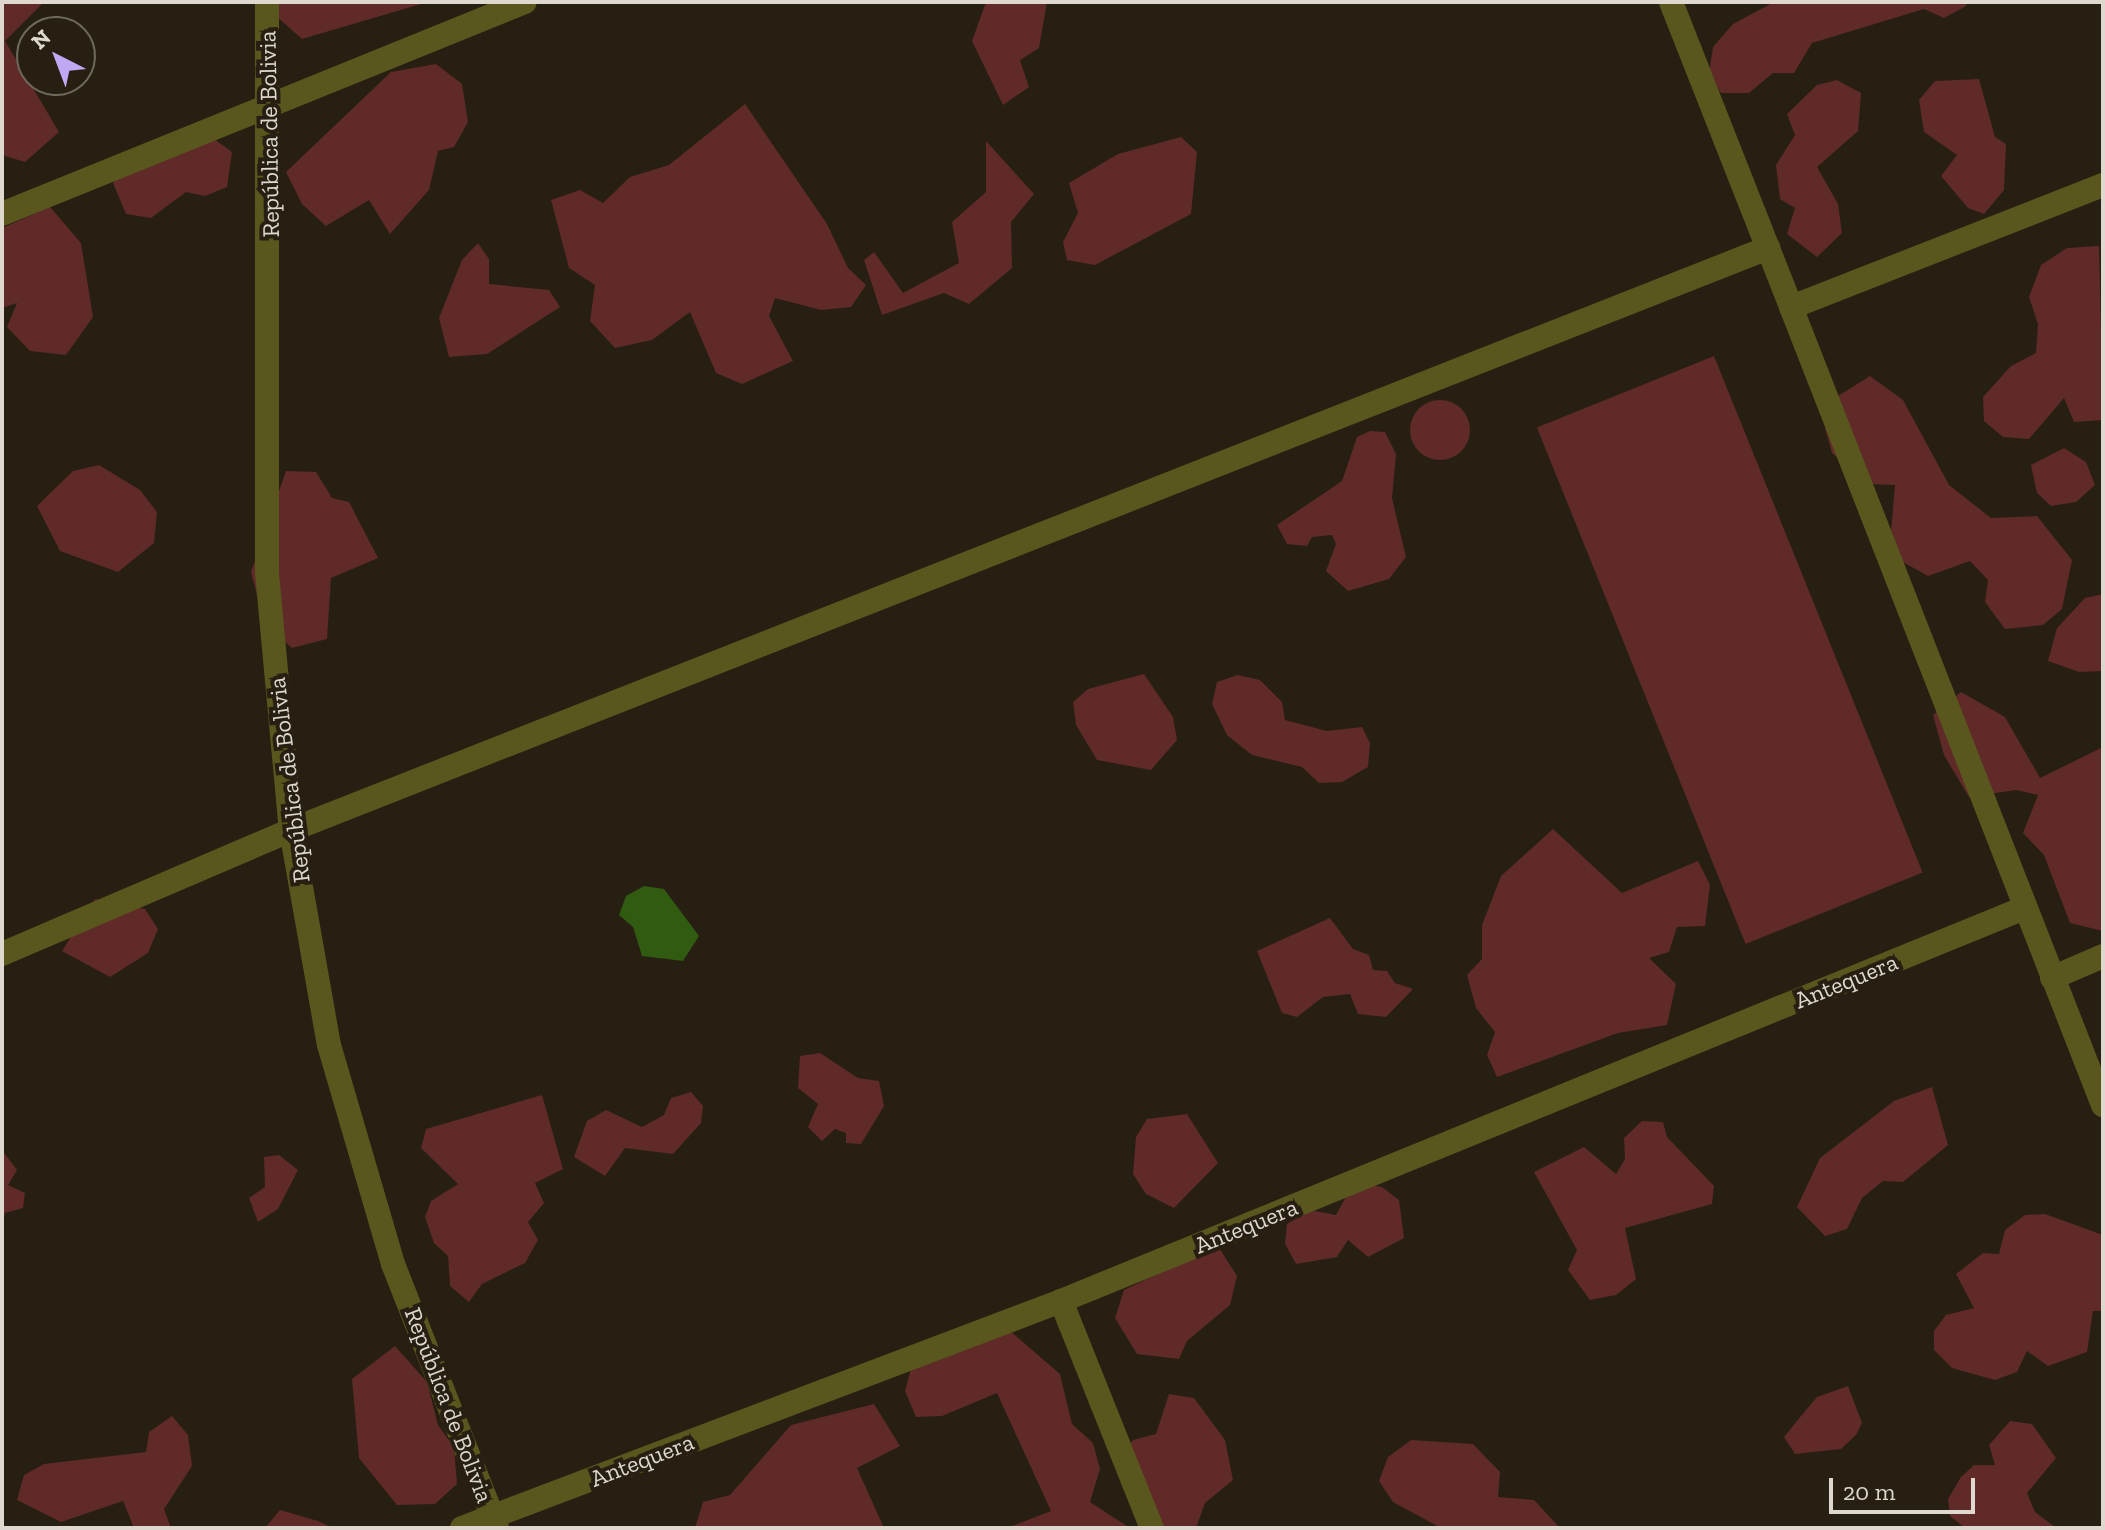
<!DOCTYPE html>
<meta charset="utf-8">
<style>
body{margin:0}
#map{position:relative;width:2105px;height:1530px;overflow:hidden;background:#271f12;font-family:"Zilla Slab",serif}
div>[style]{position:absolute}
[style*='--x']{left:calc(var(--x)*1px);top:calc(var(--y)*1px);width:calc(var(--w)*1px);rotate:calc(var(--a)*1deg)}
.green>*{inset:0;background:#5f2a28;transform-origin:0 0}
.round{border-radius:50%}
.water>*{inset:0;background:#325b12}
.street>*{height:24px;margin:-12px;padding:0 12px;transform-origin:12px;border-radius:12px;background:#59571e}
span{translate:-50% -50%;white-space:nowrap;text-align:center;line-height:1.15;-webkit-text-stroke:8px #271f12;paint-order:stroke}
.street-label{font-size:24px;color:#ded8cf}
.frame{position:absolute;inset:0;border:4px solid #ded8cf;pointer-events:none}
.north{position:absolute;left:16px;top:16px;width:80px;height:80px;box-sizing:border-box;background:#271f12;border:2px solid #70695e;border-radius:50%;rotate:318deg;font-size:22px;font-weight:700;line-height:32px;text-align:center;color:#ded8cf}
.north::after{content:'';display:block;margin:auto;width:28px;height:36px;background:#c1a8f3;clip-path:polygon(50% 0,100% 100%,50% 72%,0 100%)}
.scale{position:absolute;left:1829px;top:1478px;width:146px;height:36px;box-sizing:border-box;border:4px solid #ded8cf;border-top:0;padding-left:10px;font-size:24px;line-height:28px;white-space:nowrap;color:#ded8cf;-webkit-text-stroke:6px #271f12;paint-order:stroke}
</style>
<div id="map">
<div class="green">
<i style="clip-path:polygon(2px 2px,44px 2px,5px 41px,59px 132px,25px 162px,2px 155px)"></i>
<i style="clip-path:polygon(269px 2px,428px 2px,302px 39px,268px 9px)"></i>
<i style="clip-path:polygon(986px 2px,1047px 2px,1039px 48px,1020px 60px,1029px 87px,1003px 105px,972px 41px)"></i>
<i style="clip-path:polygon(1774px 2px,1966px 2px,1966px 6px,1944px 18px,1924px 9px,1812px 43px,1794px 73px,1773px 73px,1749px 93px,1721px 93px,1709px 74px,1713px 47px,1733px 24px)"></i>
<i style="clip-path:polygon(436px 64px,462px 84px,468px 122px,454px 147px,438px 151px,429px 190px,390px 234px,369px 200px,326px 226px,302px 204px,286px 172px,391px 72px)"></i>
<i style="clip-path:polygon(1979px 79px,1995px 137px,2006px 144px,2004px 190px,1984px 214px,1968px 208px,1941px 176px,1957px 155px,1924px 132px,1919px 100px,1935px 81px)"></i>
<i style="clip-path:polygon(1837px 80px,1861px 93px,1858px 131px,1817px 167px,1838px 204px,1842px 233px,1817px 257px,1787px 234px,1795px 208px,1780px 199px,1776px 165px,1795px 135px,1787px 114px,1817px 85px)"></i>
<i style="clip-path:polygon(745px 104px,827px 224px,848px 268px,866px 285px,851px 307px,821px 310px,775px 298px,769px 316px,793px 361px,742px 384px,716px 373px,690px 312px,652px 340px,615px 348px,590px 321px,595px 285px,569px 268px,551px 200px,580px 190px,603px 203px,630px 177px,669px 165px)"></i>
<i style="clip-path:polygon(1181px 137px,1197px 152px,1191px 214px,1095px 265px,1067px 260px,1063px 242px,1078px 213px,1069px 183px,1118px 154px)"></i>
<i style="clip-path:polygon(214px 139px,232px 152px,227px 187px,205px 196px,186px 192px,151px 218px,126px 214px,113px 183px,128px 165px)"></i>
<i style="clip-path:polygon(986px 141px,1034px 194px,1011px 222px,1012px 268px,969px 304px,944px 293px,882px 315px,864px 260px,874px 252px,903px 293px,959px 263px,952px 222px,986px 192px)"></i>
<i style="clip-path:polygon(50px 207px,81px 243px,93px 317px,66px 355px,30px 351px,7px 327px,17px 303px,2px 308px,2px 228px)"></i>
<i style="clip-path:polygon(478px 243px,489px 259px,489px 284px,549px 290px,560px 307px,487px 354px,449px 357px,439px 318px,462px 260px)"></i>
<i style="clip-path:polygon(2099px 246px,2103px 420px,2074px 422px,2064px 398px,2029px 439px,2003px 437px,1984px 421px,1983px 397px,2011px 366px,2036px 353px,2038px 324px,2029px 297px,2041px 265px,2067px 248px)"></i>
<i style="left:1714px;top:356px;width:557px;height:191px;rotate:68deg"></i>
<i style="clip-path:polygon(1870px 376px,1903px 400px,1949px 485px,1991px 518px,2037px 516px,2072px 560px,2062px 609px,2043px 625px,2005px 629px,1985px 602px,1988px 580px,1970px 561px,1928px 576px,1901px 561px,1891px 532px,1895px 485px,1869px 484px,1832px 453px,1825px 428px,1838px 396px)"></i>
<i class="round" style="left:1410px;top:400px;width:60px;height:60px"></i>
<i style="clip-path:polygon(1370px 431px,1385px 432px,1396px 454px,1392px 498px,1406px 557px,1389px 579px,1348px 591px,1326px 571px,1336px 544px,1332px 535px,1312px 537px,1307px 546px,1287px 544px,1277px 525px,1342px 481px,1357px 437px)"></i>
<i style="clip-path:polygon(2064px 448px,2086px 462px,2095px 485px,2076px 502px,2051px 506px,2037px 493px,2031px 465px)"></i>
<i style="clip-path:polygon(99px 465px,140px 490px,157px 512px,154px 543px,118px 572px,60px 551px,37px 506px,73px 471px)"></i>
<i style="clip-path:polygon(286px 471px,316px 472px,332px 498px,349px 502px,378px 558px,331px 578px,327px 639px,292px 648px,264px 623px,251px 572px)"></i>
<i style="clip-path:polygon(2103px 594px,2103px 671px,2079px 672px,2048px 661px,2057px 628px,2085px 598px)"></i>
<i style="clip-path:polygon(1144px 674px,1173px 717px,1177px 740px,1151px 770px,1097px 760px,1076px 725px,1073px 702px,1088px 689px)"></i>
<i style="clip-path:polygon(1238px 675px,1260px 680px,1282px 702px,1285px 720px,1327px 731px,1362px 727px,1370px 743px,1368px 767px,1342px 782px,1319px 783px,1302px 767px,1252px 755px,1227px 735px,1212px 704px,1217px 682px)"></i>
<i style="clip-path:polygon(1961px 692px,2005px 717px,2040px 778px,2103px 747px,2103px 931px,2070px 923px,2044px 855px,2023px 833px,2038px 795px,2016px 790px,1969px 797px,1944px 755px,1933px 715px)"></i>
<i style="clip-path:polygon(1553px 829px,1622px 893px,1698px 861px,1710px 885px,1705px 926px,1677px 927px,1669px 952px,1649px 958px,1676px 984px,1667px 1025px,1618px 1033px,1497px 1077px,1487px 1055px,1495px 1032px,1476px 1008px,1467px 975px,1482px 959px,1482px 925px,1501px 876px)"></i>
<i style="clip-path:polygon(95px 899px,145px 909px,158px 929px,148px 953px,110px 977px,62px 951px)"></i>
<i style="clip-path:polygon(1330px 918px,1353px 949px,1369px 955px,1373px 970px,1387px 971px,1395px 983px,1413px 989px,1386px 1017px,1358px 1014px,1350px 994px,1323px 997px,1297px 1017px,1282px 1013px,1257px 951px)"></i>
<i style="clip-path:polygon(820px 1053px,858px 1078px,879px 1081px,884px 1106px,861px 1144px,846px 1143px,846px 1133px,835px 1129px,822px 1141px,808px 1127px,818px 1104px,798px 1088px,800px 1056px)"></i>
<i style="clip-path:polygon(1932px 1087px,1948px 1145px,1903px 1182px,1883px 1181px,1862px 1198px,1847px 1229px,1825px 1236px,1797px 1207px,1820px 1158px,1894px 1101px)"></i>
<i style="clip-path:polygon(691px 1092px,703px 1106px,701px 1123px,673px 1154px,625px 1148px,605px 1176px,574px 1157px,587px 1121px,606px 1110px,642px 1127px,664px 1115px,671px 1098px)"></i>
<i style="clip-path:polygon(542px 1095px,563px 1169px,535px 1183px,544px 1203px,528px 1222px,538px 1240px,525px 1263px,482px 1284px,469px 1302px,450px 1286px,448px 1256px,434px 1243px,425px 1217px,431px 1201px,458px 1184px,421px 1148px,426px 1129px)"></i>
<i style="clip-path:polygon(1187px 1114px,1218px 1163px,1174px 1208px,1146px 1194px,1133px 1174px,1136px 1137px,1147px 1119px)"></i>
<i style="clip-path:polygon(1642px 1121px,1663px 1122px,1667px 1137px,1714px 1186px,1712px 1204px,1625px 1228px,1636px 1279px,1616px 1295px,1590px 1300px,1568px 1270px,1577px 1250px,1534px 1172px,1584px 1147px,1616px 1174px,1625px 1159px,1624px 1138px)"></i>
<i style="clip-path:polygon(2px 1150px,17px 1170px,8px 1185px,25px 1193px,23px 1208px,5px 1213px,2px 1226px)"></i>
<i style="clip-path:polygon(279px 1155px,298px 1170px,278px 1209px,258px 1222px,249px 1198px,265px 1187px,264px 1157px)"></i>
<i style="clip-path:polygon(1354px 1182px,1382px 1187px,1399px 1200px,1404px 1238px,1368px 1257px,1348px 1240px,1337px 1257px,1296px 1264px,1285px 1244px,1287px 1224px,1310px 1210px,1336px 1215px)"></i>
<i style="clip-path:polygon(2045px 1214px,2103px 1235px,2103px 1311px,2093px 1311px,2087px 1352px,2048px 1366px,2027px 1351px,2017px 1372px,1995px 1380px,1952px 1368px,1934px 1350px,1934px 1331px,1946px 1315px,1974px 1308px,1956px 1274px,1983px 1253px,1999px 1254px,2005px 1230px,2025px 1215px)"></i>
<i style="clip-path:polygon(1218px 1246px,1237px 1276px,1230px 1305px,1187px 1341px,1179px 1359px,1137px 1354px,1115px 1318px,1124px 1290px)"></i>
<i style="clip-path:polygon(1009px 1330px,1060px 1374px,1072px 1424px,1093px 1443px,1100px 1469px,1090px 1502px,1130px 1528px,1007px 1528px,1051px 1511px,997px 1393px,942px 1416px,916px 1417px,905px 1391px,912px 1365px)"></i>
<i style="clip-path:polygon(395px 1346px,427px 1382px,438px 1425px,454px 1447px,457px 1484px,435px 1504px,397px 1505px,359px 1458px,352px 1379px)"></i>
<i style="clip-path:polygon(1848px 1386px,1862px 1423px,1856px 1435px,1841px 1449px,1795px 1454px,1784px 1437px,1801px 1416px,1817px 1397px)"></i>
<i style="clip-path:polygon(1169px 1394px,1194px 1398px,1225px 1440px,1233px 1480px,1205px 1503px,1196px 1528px,1144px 1528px,1115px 1460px,1133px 1440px,1156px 1434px)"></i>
<i style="clip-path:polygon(874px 1404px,900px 1446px,857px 1468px,884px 1528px,695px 1528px,703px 1502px,730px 1495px,791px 1425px)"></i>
<i style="clip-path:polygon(172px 1416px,188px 1435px,192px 1466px,164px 1509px,171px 1528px,134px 1528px,123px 1501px,61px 1522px,17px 1500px,24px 1475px,44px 1464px,146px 1452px,149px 1432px)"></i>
<i style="clip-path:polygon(2010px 1421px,2032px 1424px,2056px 1458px,2027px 1493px,2035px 1512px,2056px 1528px,1965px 1528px,1950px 1516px,1948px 1499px,1961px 1477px,1974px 1465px,1995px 1465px,1989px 1445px)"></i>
<i style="clip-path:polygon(1411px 1440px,1473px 1444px,1500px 1472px,1498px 1497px,1534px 1500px,1560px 1528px,1441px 1528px,1393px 1502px,1379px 1481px,1388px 1457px)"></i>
<i style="clip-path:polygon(280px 1510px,318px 1521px,333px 1528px,265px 1528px)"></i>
</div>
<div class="water">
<i style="clip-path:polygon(644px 886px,664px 889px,699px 936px,683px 961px,642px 956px,633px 927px,619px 915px,626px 896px)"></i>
</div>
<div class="street">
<i style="--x:267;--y:2;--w:571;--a:90"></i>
<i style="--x:267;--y:573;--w:258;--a:84.7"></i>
<i style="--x:291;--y:830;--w:218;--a:80"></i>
<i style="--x:329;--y:1045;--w:228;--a:73.7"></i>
<i style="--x:393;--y:1264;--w:284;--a:68.5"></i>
<i style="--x:1671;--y:2;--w:328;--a:68.5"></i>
<i style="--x:2103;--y:185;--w:335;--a:158.6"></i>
<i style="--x:1791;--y:307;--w:857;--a:68.65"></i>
<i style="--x:2;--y:214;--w:564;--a:-22.07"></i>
<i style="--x:2;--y:954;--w:314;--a:-23.2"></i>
<i style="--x:291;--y:830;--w:1588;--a:-21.51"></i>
<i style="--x:2052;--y:978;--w:56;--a:-23.3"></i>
<i style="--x:1061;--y:1301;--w:245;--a:68.2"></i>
<i style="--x:462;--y:1528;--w:641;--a:-20.75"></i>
<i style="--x:1061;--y:1301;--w:1040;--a:-22.2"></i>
</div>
<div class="street-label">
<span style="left:269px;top:134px;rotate:-91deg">República de Bolivia</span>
<span style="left:289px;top:780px;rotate:-97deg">República de Bolivia</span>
<span style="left:1846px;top:981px;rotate:-22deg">Antequera</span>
<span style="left:1246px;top:1226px;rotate:-22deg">Antequera</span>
<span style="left:449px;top:1405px;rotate:69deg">República de Bolivia</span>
<span style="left:642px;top:1460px;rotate:-21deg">Antequera</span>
</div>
<div class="frame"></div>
<div class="north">N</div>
<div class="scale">20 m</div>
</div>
